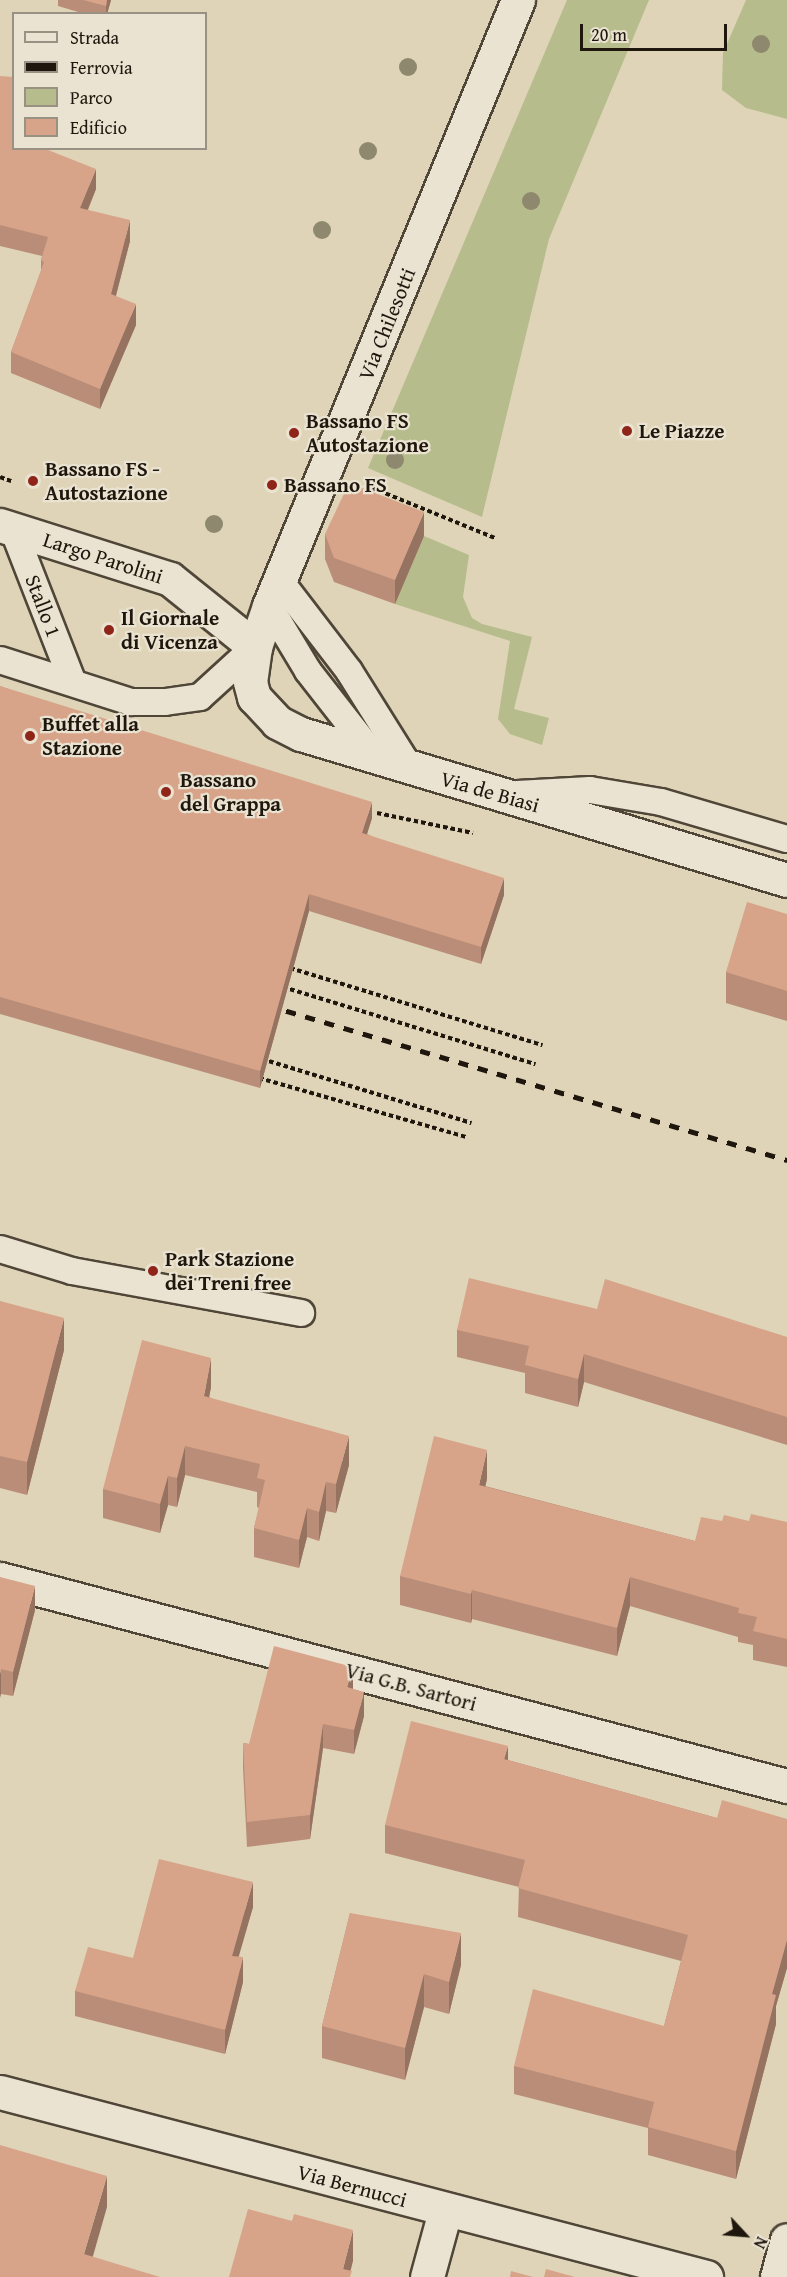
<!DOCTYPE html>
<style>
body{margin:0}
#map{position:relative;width:787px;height:2277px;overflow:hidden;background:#dfd4b8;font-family:"Gentium Book Plus",serif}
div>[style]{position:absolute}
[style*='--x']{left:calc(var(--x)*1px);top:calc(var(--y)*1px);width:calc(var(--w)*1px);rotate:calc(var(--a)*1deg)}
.green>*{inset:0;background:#b6bc8c}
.path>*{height:4px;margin-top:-2px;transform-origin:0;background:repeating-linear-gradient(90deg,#1f170d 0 4.5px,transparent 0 7.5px)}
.roads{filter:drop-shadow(2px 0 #4f4638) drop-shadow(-2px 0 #4f4638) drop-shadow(0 2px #4f4638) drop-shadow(0 -2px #4f4638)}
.lane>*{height:26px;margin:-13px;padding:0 13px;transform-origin:13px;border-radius:13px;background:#eae3d1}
.street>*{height:33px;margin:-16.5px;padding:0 16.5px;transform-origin:16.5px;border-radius:16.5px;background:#eae3d1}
.rail>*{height:4.5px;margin-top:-2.25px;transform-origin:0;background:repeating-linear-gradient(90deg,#1f170d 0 10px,transparent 0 20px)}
.trees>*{width:18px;height:18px;margin:-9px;border-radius:50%;background:#8e886f}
.wall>*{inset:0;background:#b98d77}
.shaded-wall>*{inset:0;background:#967361}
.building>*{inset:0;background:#d7a48a}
.dots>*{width:16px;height:16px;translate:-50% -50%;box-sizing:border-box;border:3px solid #eae3d1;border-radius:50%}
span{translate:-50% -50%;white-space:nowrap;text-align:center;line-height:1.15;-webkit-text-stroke:4.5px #eae3d1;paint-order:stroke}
.street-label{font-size:21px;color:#1f170d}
.poi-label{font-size:21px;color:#1f170d;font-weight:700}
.left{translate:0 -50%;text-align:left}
.legend{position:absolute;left:12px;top:12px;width:195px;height:138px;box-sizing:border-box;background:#eae3d1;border:2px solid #999183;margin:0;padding:8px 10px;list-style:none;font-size:18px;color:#1f170d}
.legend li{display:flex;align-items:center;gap:12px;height:30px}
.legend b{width:30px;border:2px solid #999183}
.north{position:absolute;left:715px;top:2205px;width:60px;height:60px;-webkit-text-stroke:4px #eae3d1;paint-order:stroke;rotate:116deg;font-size:16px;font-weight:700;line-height:24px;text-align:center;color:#1f170d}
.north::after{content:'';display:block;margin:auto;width:21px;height:27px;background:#1f170d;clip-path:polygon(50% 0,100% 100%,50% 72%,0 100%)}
.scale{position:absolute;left:580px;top:24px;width:147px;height:27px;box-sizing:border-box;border:3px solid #1f170d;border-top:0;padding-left:8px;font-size:18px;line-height:21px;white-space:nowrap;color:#1f170d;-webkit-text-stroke:4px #eae3d1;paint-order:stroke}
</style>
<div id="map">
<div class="green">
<i style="clip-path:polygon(567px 0,649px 0,549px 239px,482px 517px,368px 468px)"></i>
<i style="clip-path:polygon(746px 0,787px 0,787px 119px,746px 108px,722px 90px,723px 53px)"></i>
<i style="clip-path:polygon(424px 536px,469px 555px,463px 597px,472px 618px,482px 624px,532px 637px,514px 709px,549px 718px,542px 745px,510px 734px,498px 719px,510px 641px,395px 604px)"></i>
</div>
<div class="path">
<i style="--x:0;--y:477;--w:12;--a:20"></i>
<i style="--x:365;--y:485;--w:140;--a:22.2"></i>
<i style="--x:377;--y:813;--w:98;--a:11.8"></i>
<i style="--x:290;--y:968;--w:264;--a:17"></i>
<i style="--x:283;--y:987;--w:264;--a:17"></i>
<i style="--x:262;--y:1059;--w:219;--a:17"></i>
<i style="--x:259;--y:1078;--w:215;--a:15.9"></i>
</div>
<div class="roads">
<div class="lane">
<i style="--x:13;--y:529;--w:165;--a:68.7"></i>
<i style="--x:280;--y:581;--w:113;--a:52.5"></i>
<i style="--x:349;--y:671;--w:117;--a:57.9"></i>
<i style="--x:269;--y:606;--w:76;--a:59"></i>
<i style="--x:308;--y:671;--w:104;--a:52"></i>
<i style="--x:0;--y:660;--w:138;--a:17.8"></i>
<i style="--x:131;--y:702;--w:34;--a:0"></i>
<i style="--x:165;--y:702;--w:35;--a:-8"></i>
<i style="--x:200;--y:697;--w:74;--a:-42.3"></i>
<i style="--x:517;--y:794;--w:73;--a:-3.1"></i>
<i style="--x:590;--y:790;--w:72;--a:9.6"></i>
<i style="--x:661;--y:802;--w:131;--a:16.4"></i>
<i style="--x:0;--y:1249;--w:75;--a:17"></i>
<i style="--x:72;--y:1271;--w:233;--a:10.4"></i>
</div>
<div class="street">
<i style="--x:518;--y:0;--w:655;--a:112.34"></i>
<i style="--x:269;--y:606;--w:43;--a:108.9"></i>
<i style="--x:255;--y:647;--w:35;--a:98"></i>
<i style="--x:250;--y:682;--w:16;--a:75"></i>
<i style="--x:254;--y:697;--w:34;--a:47"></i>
<i style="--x:277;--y:722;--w:27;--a:27"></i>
<i style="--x:301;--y:734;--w:507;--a:16.72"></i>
<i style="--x:0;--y:525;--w:178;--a:17.6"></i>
<i style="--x:170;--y:579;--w:109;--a:38.7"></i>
<i style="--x:0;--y:1579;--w:814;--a:14.74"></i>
<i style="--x:0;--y:2092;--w:730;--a:14.68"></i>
<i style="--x:427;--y:2277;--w:68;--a:-74.7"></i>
<i style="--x:777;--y:2277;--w:38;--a:-75"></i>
</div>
</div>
<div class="rail">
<i style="--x:267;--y:1005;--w:543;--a:16.6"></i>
</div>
<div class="trees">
<i style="left:761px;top:44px"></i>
<i style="left:408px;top:67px"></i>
<i style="left:368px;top:151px"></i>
<i style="left:531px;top:201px"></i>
<i style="left:322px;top:230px"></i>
<i style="left:395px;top:460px"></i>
<i style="left:214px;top:524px"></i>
</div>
<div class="wall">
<i style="clip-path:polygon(58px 0,111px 0,107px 14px,85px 14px,58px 6px)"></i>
<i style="clip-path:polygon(0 76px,14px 148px,96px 189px,88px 210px,130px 241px,116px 296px,136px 325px,100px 409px,11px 373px,11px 352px,41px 271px,41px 260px,42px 256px,0 246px)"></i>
<i style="clip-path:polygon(325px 534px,424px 536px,395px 604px,334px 582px,325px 559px)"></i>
<i style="clip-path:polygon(0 686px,372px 818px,367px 834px,504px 895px,481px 964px,309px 911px,260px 1088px,0 1014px)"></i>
<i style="clip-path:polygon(787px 914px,787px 1021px,726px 1003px,726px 972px)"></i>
<i style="clip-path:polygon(0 1301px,64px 1350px,27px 1495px,0 1488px)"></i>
<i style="clip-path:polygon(597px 1309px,787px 1337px,787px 1445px,584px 1382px,578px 1407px,525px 1393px,525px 1373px,457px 1357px,457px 1330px)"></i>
<i style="clip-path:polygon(211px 1387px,209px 1397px,349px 1465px,336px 1513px,326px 1511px,319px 1541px,307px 1537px,299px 1568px,254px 1557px,254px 1528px,259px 1508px,257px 1507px,257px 1492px,185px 1475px,177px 1507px,168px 1505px,160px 1533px,103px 1518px,103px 1489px)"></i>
<i style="clip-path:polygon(487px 1479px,485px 1486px,695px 1541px,722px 1521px,787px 1522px,787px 1667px,753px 1660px,753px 1645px,738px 1642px,738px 1637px,630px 1606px,617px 1656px,472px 1619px,471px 1623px,400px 1605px,400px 1576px)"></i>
<i style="clip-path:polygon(0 1577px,35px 1610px,13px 1696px,1px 1694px)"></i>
<i style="clip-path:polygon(353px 1689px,364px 1716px,354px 1754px,323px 1748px,310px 1839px,247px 1847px,243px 1768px,243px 1743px,249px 1744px)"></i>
<i style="clip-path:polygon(508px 1760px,717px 1818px,787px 1819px,787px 1968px,776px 2006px,776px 2024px,736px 2179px,648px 2155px,648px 2128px,514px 2094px,514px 2066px,664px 2026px,681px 1961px,518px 1917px,519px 1887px,385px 1853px,385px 1825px)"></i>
<i style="clip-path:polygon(253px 1907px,238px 1957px,243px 1982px,225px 2054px,75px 2016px,75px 1991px,133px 1958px)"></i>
<i style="clip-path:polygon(350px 1913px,461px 1965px,449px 2014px,424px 2007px,405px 2080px,322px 2058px,322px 2026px)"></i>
</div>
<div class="shaded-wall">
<i style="clip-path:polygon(107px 0,111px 0,107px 14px,106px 14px,106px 6px)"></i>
<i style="clip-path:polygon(96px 169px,96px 189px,80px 228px,80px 208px)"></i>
<i style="clip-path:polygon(130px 220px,130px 241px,111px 314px,111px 294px)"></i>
<i style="clip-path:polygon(136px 304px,136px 325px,100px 409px,100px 389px)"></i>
<i style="clip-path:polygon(424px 512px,424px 536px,395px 604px,395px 580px)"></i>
<i style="clip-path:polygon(372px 802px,372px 818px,362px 850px,362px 833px)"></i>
<i style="clip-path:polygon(504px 878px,504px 895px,481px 964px,481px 947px)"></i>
<i style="clip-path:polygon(309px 894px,309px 911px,260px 1088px,260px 1071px)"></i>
<i style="clip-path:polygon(64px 1318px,64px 1350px,27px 1495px,27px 1462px)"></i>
<i style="clip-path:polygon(584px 1354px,584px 1382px,578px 1407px,578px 1379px)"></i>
<i style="clip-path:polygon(211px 1358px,211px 1387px,204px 1425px,204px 1396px)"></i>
<i style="clip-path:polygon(349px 1436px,349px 1465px,336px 1513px,336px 1484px)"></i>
<i style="clip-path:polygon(185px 1446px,185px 1475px,177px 1507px,177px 1478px)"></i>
<i style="clip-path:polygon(487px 1450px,487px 1479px,479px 1514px,479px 1485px)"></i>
<i style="clip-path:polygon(168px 1476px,168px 1505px,160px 1533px,160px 1504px)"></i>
<i style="clip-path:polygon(326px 1482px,326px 1511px,319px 1541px,319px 1512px)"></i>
<i style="clip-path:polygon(307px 1508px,307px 1537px,299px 1568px,299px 1540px)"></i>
<i style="clip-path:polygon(630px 1577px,630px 1606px,617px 1656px,617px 1628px)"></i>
<i style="clip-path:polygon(35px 1586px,35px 1610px,13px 1696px,13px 1672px)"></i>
<i style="clip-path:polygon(472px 1590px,472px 1619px,471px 1623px,471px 1594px)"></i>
<i style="clip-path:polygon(353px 1667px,353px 1691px,347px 1687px)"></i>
<i style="clip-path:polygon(1px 1669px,1px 1694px,0 1698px,0 1674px)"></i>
<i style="clip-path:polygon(364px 1692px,364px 1716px,354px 1754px,354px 1730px)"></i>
<i style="clip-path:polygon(323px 1724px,323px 1748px,310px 1839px,310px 1815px)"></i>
<i style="clip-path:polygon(508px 1746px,508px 1774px,504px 1759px)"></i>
<i style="clip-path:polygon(253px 1882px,253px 1907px,232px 1980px,232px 1956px)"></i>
<i style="clip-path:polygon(461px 1933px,461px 1965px,449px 2014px,449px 1982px)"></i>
<i style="clip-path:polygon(787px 1940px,787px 1968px,776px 2006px,776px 2024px,736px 2179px,736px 2151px,772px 1994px)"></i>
<i style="clip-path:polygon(243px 1957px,243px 1982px,225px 2054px,225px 2030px)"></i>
<i style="clip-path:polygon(424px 1974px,424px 2007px,405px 2080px,405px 2048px)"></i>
<i style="clip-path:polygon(107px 2176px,107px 2207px,87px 2277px,84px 2254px)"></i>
<i style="clip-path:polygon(353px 2230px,353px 2261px,349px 2277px,343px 2269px)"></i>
</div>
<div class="building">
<i style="clip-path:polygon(83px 0,107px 0,106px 6px)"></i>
<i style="clip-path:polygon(0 76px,14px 77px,14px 148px,43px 148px,96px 169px,80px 208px,130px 220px,111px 294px,136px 304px,100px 389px,11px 352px,44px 262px,41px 260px,48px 237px,0 225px)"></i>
<i style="clip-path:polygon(349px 483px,424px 512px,395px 580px,334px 558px,325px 534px)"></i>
<i style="clip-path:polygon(0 686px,372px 802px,362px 833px,504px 878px,481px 947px,309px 894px,260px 1071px,0 997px)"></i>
<i style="clip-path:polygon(747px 902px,787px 914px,787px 991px,726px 972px)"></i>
<i style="clip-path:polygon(469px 1278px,597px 1309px,605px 1279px,787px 1337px,787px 1417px,584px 1354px,578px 1379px,525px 1365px,529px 1346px,457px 1330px)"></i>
<i style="clip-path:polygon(0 1301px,64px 1318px,27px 1462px,0 1456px)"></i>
<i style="clip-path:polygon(142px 1340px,211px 1358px,204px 1396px,349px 1436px,336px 1484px,326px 1482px,319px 1512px,307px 1508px,299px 1540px,254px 1528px,265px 1480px,257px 1478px,260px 1464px,185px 1446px,177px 1478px,168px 1476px,160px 1504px,103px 1489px)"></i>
<i style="clip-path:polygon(434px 1436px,487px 1450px,479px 1485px,695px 1541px,701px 1517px,722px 1521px,724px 1515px,749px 1521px,751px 1514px,787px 1522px,787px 1639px,753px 1631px,757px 1617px,738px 1613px,739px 1608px,630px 1577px,617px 1628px,472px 1590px,471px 1594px,400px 1576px)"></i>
<i style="clip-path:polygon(0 1577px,35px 1586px,13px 1672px,1px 1669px,0 1674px)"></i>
<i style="clip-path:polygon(274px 1646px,353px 1667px,347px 1687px,364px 1692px,354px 1730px,323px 1724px,310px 1815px,247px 1822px,243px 1743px,249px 1744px)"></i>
<i style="clip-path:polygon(411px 1721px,508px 1746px,504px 1759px,717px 1818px,722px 1800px,787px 1819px,787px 1940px,772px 1994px,776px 1995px,736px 2151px,648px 2127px,654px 2102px,514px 2066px,533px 1989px,664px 2026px,688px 1935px,518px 1888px,525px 1860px,385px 1825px)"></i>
<i style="clip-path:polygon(159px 1859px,253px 1882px,232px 1956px,243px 1957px,225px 2030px,75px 1991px,88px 1947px,133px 1958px)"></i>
<i style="clip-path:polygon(350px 1913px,461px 1933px,449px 1982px,424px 1974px,405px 2048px,322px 2026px)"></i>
<i style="clip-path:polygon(0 2145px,107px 2176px,84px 2254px,160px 2277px,0 2277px)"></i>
<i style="clip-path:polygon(248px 2209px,292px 2221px,294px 2214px,353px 2230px,343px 2269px,352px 2271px,350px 2277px,229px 2277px)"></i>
<i style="clip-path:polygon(546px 2269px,575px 2277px,544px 2277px)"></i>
<i style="clip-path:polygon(511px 2271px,533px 2277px,510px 2277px)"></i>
</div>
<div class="dots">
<i style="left:627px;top:431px;background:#8f2418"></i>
<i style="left:294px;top:433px;background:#8f2418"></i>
<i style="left:33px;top:481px;background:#8f2418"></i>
<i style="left:272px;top:485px;background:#8f2418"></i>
<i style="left:109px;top:630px;background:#8f2418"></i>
<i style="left:30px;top:736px;background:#8f2418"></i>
<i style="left:166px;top:792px;background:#8f2418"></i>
<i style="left:153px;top:1271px;background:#8f2418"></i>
</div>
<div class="street-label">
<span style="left:387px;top:324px;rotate:-68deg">Via Chilesotti</span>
<span style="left:103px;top:558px;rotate:18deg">Largo Parolini</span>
<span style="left:43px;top:606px;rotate:69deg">Stallo 1</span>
<span style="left:490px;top:792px;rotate:16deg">Via de Biasi</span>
<span style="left:411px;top:1687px;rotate:15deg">Via G.B. Sartori</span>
<span style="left:352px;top:2186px;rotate:15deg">Via Bernucci</span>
</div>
<div class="poi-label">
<span class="left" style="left:306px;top:433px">Bassano FS<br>Autostazione</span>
<span class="left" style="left:639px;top:431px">Le Piazze</span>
<span class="left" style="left:45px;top:481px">Bassano FS -<br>Autostazione</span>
<span class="left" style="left:284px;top:485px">Bassano FS</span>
<span class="left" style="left:121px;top:630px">Il Giornale<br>di Vicenza</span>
<span class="left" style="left:42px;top:736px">Buffet alla<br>Stazione</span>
<span class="left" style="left:180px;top:792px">Bassano<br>del Grappa</span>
<span class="left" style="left:165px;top:1271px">Park Stazione<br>dei Treni free</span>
</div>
<ul class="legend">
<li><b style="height:8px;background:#eae3d1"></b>Strada</li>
<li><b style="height:8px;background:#1f170d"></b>Ferrovia</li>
<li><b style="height:16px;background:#b6bc8c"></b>Parco</li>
<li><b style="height:16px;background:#d7a48a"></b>Edificio</li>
</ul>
<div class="north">N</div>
<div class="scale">20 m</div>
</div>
